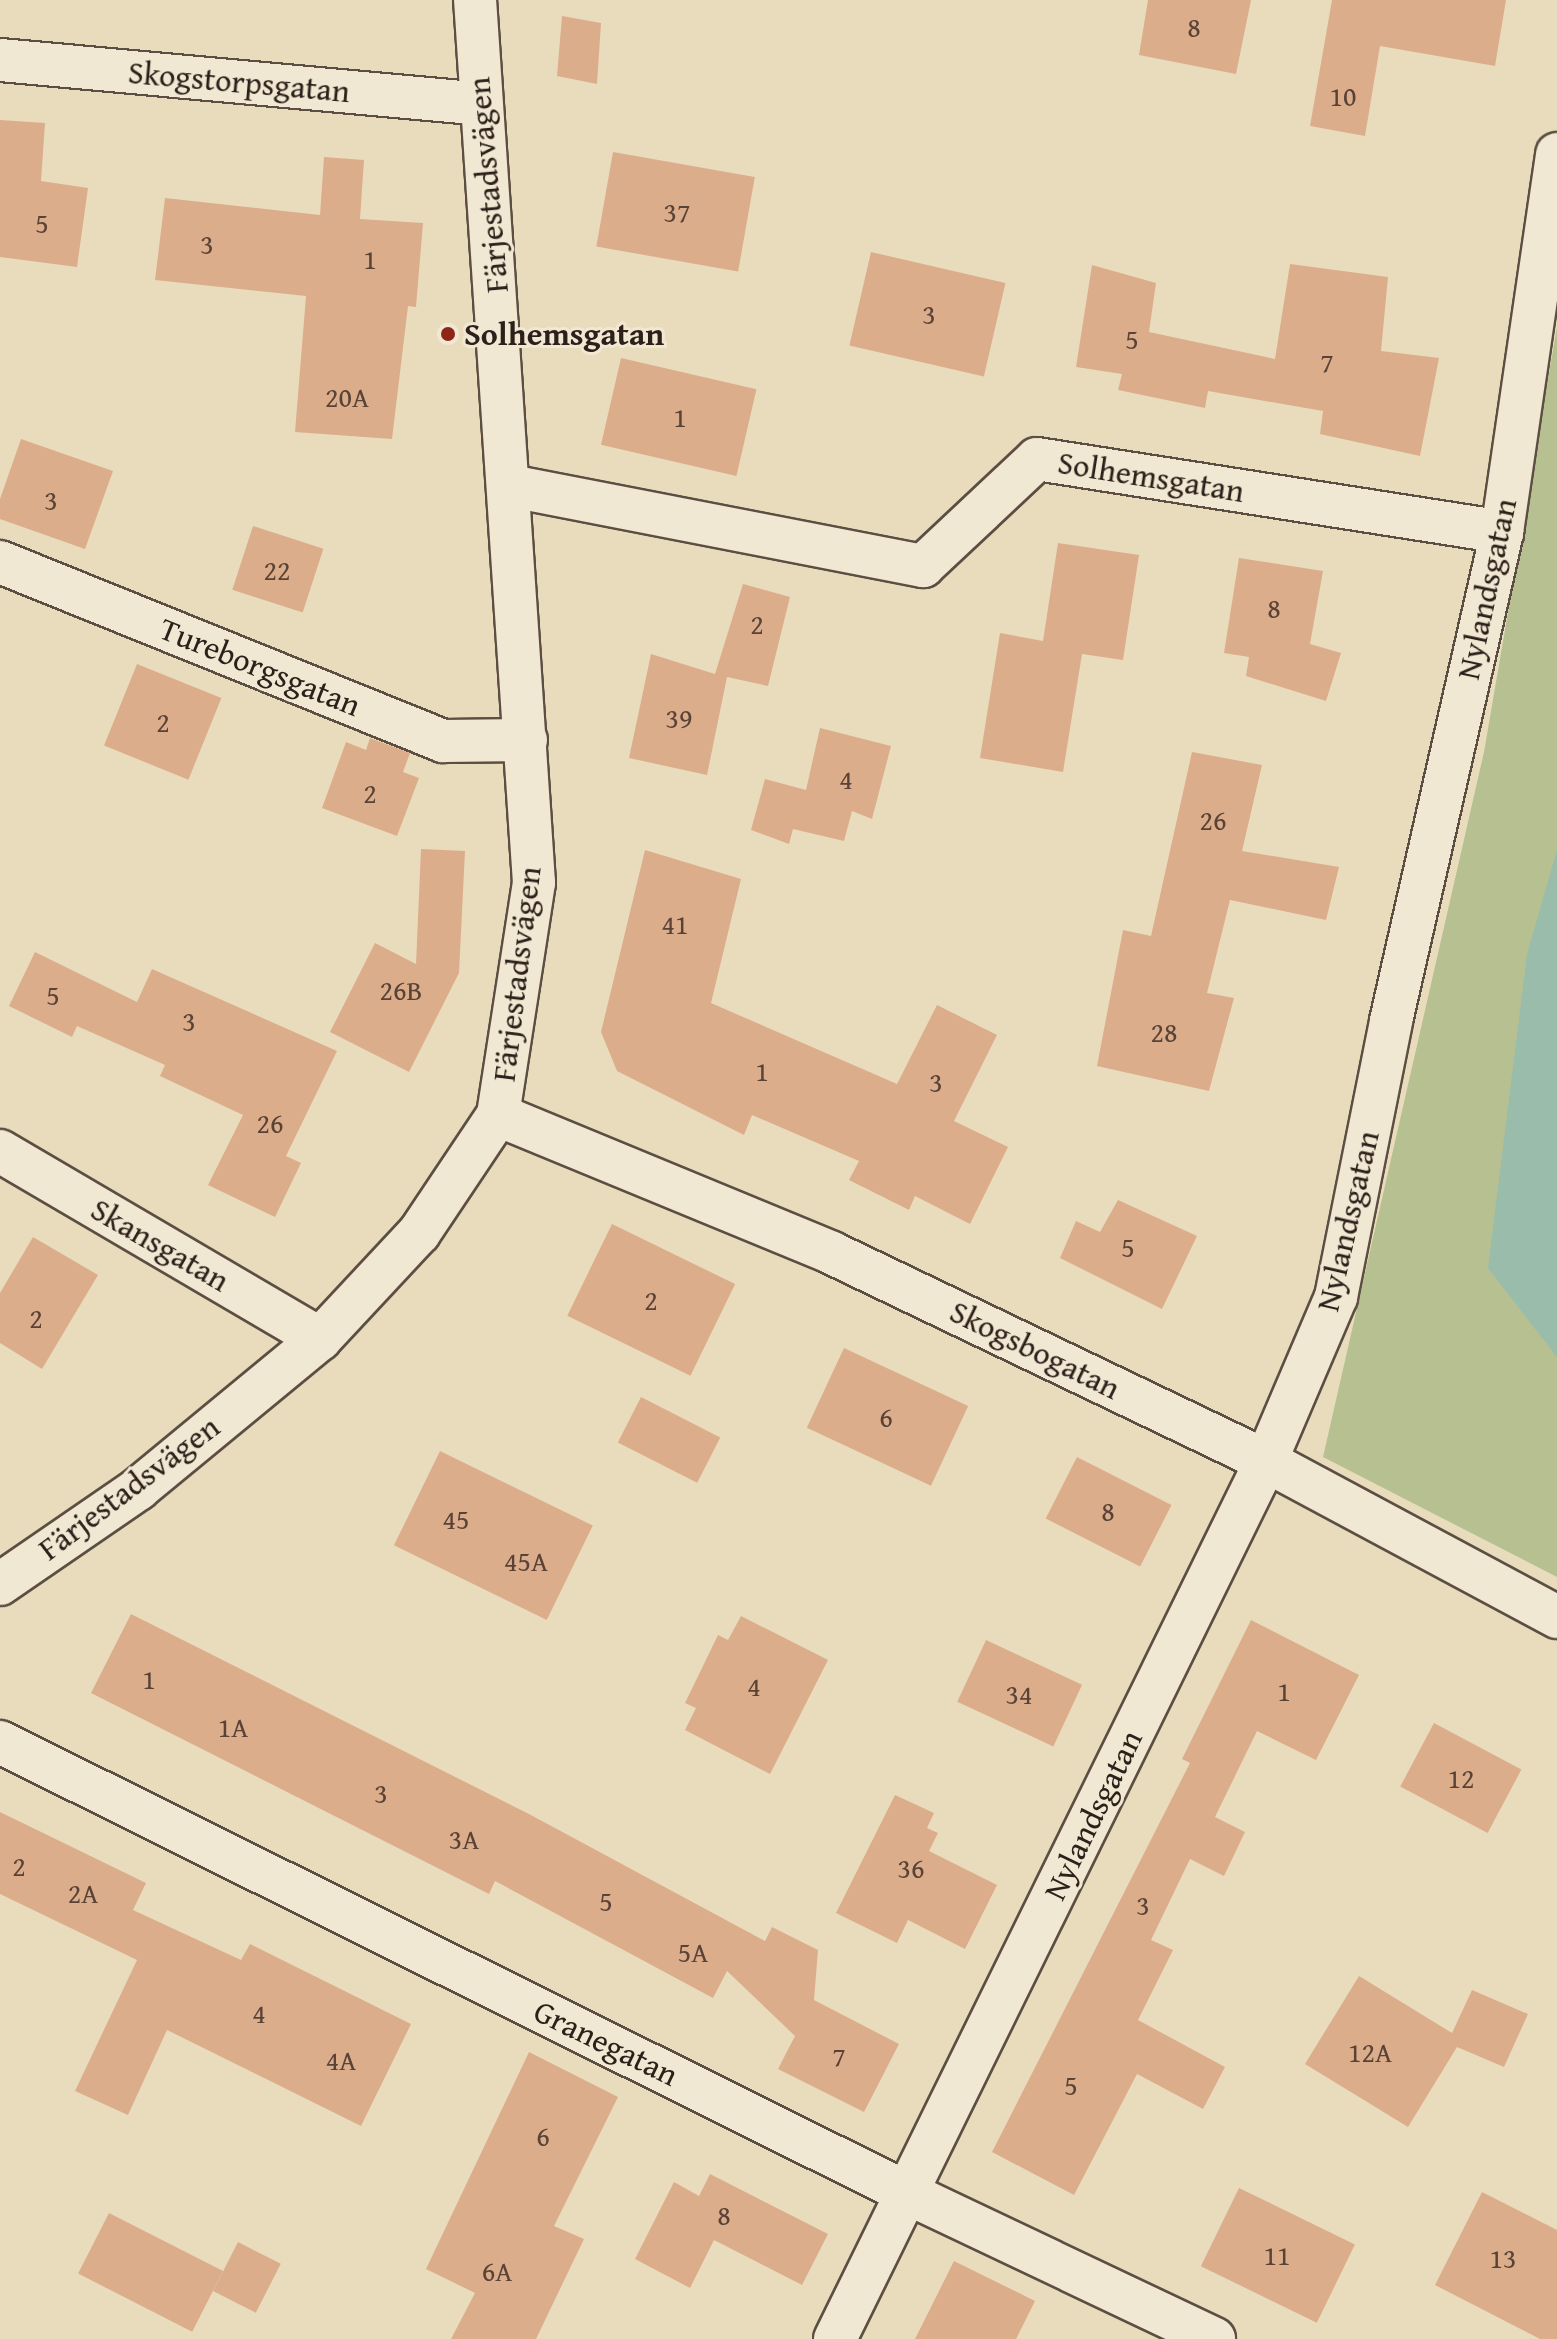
<!DOCTYPE html>
<meta charset="utf-8">
<style>
body{margin:0}
#map{position:relative;width:1557px;height:2339px;overflow:hidden;background:#e9dcbc;font-family:"Gentium Book Plus",serif}
div>[style]{position:absolute}
[style*='--x']{left:calc(var(--x)*1px);top:calc(var(--y)*1px);width:calc(var(--w)*1px);rotate:calc(var(--a)*1deg)}
.green>*{inset:0;background:#b6c091}
.water>*{inset:0;background:#99bcab}
.building>*{inset:0;background:#dcad8b;transform-origin:0 0}
.roads{filter:drop-shadow(2px 0 #5c4e42) drop-shadow(-2px 0 #5c4e42) drop-shadow(0 2px #5c4e42) drop-shadow(0 -2px #5c4e42)}
.street>*{height:42px;margin:-21px;padding:0 21px;transform-origin:21px;border-radius:21px;background:#f1e8d3}
.dots>*{width:22px;height:22px;translate:-50% -50%;box-sizing:border-box;border:4px solid #f1e8d3;border-radius:50%}
span{translate:-50% -50%;white-space:nowrap;text-align:center;line-height:1.15;-webkit-text-stroke:6px #f1e8d3;paint-order:stroke}
.number-label{font-size:28px;color:#594236}
.number-label span{-webkit-text-stroke-width:0}
.street-label{font-size:32px;color:#2d1f19}
.poi-label{font-size:32px;color:#2d1f19;font-weight:700}
.left{translate:0 -50%;text-align:left}
</style>
<div id="map">
<div class="green">
<i style="clip-path:polygon(1557px 327px,1557px 1577px,1323px 1457px,1484px 752px)"></i>
</div>
<div class="water">
<i style="clip-path:polygon(1557px 850px,1557px 1357px,1488px 1268px,1527px 954px)"></i>
</div>
<div class="building">
<i style="clip-path:polygon(1148px 0,1251px 0,1236px 74px,1139px 55px)"></i>
<i style="clip-path:polygon(1332px 0,1506px 0,1495px 66px,1380px 46px,1365px 136px,1310px 126px)"></i>
<i style="clip-path:polygon(562px 16px,601px 23px,597px 84px,557px 76px)"></i>
<i style="clip-path:polygon(0 120px,45px 123px,41px 181px,88px 188px,77px 267px,0 257px)"></i>
<i style="left:613px;top:152px;width:144px;height:96px;rotate:10deg"></i>
<i style="clip-path:polygon(324px 157px,364px 160px,360px 219px,423px 223px,416px 307px,408px 306px,392px 439px,295px 432px,306px 296px,155px 280px,165px 198px,320px 215px)"></i>
<i style="left:871px;top:252px;width:138px;height:96px;rotate:13deg"></i>
<i style="clip-path:polygon(1290px 264px,1388px 277px,1381px 351px,1439px 358px,1420px 456px,1320px 434px,1323px 411px,1208px 391px,1205px 408px,1118px 390px,1122px 374px,1076px 367px,1092px 265px,1156px 283px,1149px 332px,1275px 359px)"></i>
<i style="left:621px;top:358px;width:139px;height:89px;rotate:13deg"></i>
<i style="clip-path:polygon(21px 439px,113px 471px,85px 549px,0 519px,0 499px)"></i>
<i style="left:253px;top:526px;width:74px;height:67px;rotate:18deg"></i>
<i style="clip-path:polygon(1058px 543px,1139px 555px,1123px 660px,1082px 654px,1063px 772px,980px 758px,1000px 633px,1043px 641px)"></i>
<i style="clip-path:polygon(1239px 558px,1323px 571px,1310px 644px,1341px 653px,1326px 701px,1246px 676px,1249px 657px,1224px 653px)"></i>
<i style="clip-path:polygon(743px 584px,790px 597px,768px 686px,727px 677px,707px 775px,629px 758px,651px 654px,715px 674px)"></i>
<i style="left:137px;top:664px;width:91px;height:88px;rotate:22deg"></i>
<i style="clip-path:polygon(820px 728px,891px 746px,872px 819px,852px 811px,844px 841px,793px 829px,789px 844px,751px 830px,765px 779px,806px 790px)"></i>
<i style="clip-path:polygon(370px 738px,410px 753px,403px 772px,419px 778px,397px 836px,322px 808px,346px 742px,366px 750px)"></i>
<i style="clip-path:polygon(1192px 752px,1262px 765px,1242px 851px,1339px 867px,1326px 920px,1230px 900px,1207px 993px,1234px 998px,1209px 1091px,1097px 1066px,1123px 930px,1151px 936px)"></i>
<i style="clip-path:polygon(421px 849px,465px 851px,459px 973px,409px 1072px,330px 1032px,375px 943px,416px 964px)"></i>
<i style="clip-path:polygon(645px 850px,741px 879px,711px 1003px,897px 1084px,937px 1005px,997px 1035px,954px 1121px,1008px 1147px,970px 1224px,915px 1196px,909px 1210px,849px 1180px,859px 1161px,752px 1115px,744px 1135px,617px 1071px,601px 1032px)"></i>
<i style="clip-path:polygon(35px 952px,137px 1002px,152px 969px,337px 1051px,286px 1156px,301px 1163px,275px 1217px,208px 1185px,243px 1115px,160px 1076px,165px 1065px,77px 1026px,72px 1037px,9px 1006px)"></i>
<i style="clip-path:polygon(1118px 1200px,1197px 1236px,1162px 1309px,1060px 1258px,1076px 1221px,1100px 1232px)"></i>
<i style="left:612px;top:1224px;width:137px;height:102px;rotate:26deg"></i>
<i style="clip-path:polygon(33px 1237px,98px 1275px,42px 1369px,0 1343px,0 1293px)"></i>
<i style="left:844px;top:1348px;width:137px;height:88px;rotate:25deg"></i>
<i style="left:641px;top:1397px;width:89px;height:51px;rotate:27deg"></i>
<i style="left:440px;top:1451px;width:170px;height:105px;rotate:26deg"></i>
<i style="left:1077px;top:1457px;width:106px;height:69px;rotate:27deg"></i>
<i style="clip-path:polygon(131px 1614px,529px 1814px,765px 1941px,772px 1927px,818px 1950px,814px 2000px,899px 2044px,864px 2112px,778px 2069px,795px 2036px,727px 1971px,713px 1998px,495px 1881px,489px 1894px,91px 1693px)"></i>
<i style="clip-path:polygon(741px 1616px,828px 1660px,770px 1774px,685px 1730px,696px 1708px,685px 1703px,718px 1635px,728px 1640px)"></i>
<i style="clip-path:polygon(1251px 1620px,1359px 1675px,1316px 1760px,1257px 1731px,1215px 1817px,1245px 1832px,1224px 1876px,1190px 1859px,1151px 1940px,1173px 1950px,1138px 2020px,1225px 2067px,1203px 2109px,1137px 2074px,1074px 2195px,992px 2152px,1190px 1763px,1182px 1759px)"></i>
<i style="left:986px;top:1640px;width:106px;height:68px;rotate:25deg"></i>
<i style="left:1434px;top:1723px;width:99px;height:72px;rotate:28deg"></i>
<i style="clip-path:polygon(895px 1795px,934px 1813px,927px 1828px,938px 1833px,929px 1851px,997px 1885px,965px 1949px,908px 1920px,897px 1943px,836px 1913px)"></i>
<i style="clip-path:polygon(0 1812px,146px 1883px,133px 1910px,241px 1960px,250px 1944px,411px 2024px,361px 2126px,167px 2030px,128px 2115px,75px 2091px,137px 1960px,0 1894px)"></i>
<i style="clip-path:polygon(1359px 1976px,1452px 2033px,1472px 1990px,1528px 2014px,1504px 2067px,1457px 2047px,1408px 2127px,1305px 2064px)"></i>
<i style="clip-path:polygon(529px 2052px,618px 2097px,554px 2226px,584px 2239px,536px 2339px,451px 2339px,475px 2293px,426px 2269px)"></i>
<i style="clip-path:polygon(710px 2174px,828px 2234px,802px 2285px,714px 2240px,690px 2288px,635px 2259px,674px 2182px,699px 2196px)"></i>
<i style="left:1239px;top:2188px;width:129px;height:87px;rotate:26deg"></i>
<i style="clip-path:polygon(1482px 2192px,1557px 2230px,1557px 2339px,1540px 2339px,1435px 2285px)"></i>
<i style="left:109px;top:2213px;width:128px;height:68px;rotate:27deg"></i>
<i style="left:238px;top:2242px;width:48px;height:55px;rotate:27deg"></i>
<i style="clip-path:polygon(954px 2261px,1035px 2301px,1016px 2339px,915px 2339px)"></i>
</div>
<div class="roads">
<div class="street">
<i style="--x:0;--y:60;--w:481;--a:5.2"></i>
<i style="--x:511;--y:486;--w:420;--a:11"></i>
<i style="--x:923;--y:566;--w:156;--a:-43.2"></i>
<i style="--x:1037;--y:459;--w:471;--a:8.9"></i>
<i style="--x:0;--y:562;--w:478;--a:22"></i>
<i style="--x:443;--y:741;--w:83;--a:-0.7"></i>
<i style="--x:498;--y:1115;--w:361;--a:22.4"></i>
<i style="--x:832;--y:1253;--w:481;--a:25.6"></i>
<i style="--x:1266;--y:1461;--w:330;--a:28.2"></i>
<i style="--x:0;--y:1151;--w:371;--a:30.4"></i>
<i style="--x:0;--y:1584;--w:168;--a:-34.5"></i>
<i style="--x:138;--y:1489;--w:236;--a:-39.5"></i>
<i style="--x:320;--y:1339;--w:145;--a:-47"></i>
<i style="--x:419;--y:1233;--w:142;--a:-56.2"></i>
<i style="--x:498;--y:1115;--w:235;--a:-81.2"></i>
<i style="--x:534;--y:883;--w:885;--a:-93.82"></i>
<i style="--x:0;--y:1742;--w:1013;--a:26.44"></i>
<i style="--x:907;--y:2193;--w:340;--a:25.4"></i>
<i style="--x:835;--y:2339;--w:978;--a:-63.85"></i>
<i style="--x:1266;--y:1461;--w:178;--a:-66.9"></i>
<i style="--x:1336;--y:1297;--w:281;--a:-78.7"></i>
<i style="--x:1391;--y:1021;--w:501;--a:-77.21"></i>
<i style="--x:1502;--y:532;--w:382;--a:-81.7"></i>
</div>
</div>
<div class="dots">
<i style="left:448px;top:334px;background:#8f2418"></i>
</div>
<div class="number-label">
<span style="left:1194px;top:27px">8</span>
<span style="left:1343px;top:96px">10</span>
<span style="left:677px;top:212px">37</span>
<span style="left:42px;top:223px">5</span>
<span style="left:207px;top:244px">3</span>
<span style="left:370px;top:259px">1</span>
<span style="left:929px;top:314px">3</span>
<span style="left:1132px;top:339px">5</span>
<span style="left:1327px;top:362px">7</span>
<span style="left:347px;top:397px">20A</span>
<span style="left:680px;top:417px">1</span>
<span style="left:51px;top:500px">3</span>
<span style="left:277px;top:570px">22</span>
<span style="left:1274px;top:608px">8</span>
<span style="left:757px;top:624px">2</span>
<span style="left:679px;top:718px">39</span>
<span style="left:163px;top:722px">2</span>
<span style="left:846px;top:779px">4</span>
<span style="left:370px;top:793px">2</span>
<span style="left:1213px;top:820px">26</span>
<span style="left:675px;top:924px">41</span>
<span style="left:401px;top:990px">26B</span>
<span style="left:53px;top:995px">5</span>
<span style="left:189px;top:1021px">3</span>
<span style="left:1164px;top:1032px">28</span>
<span style="left:762px;top:1071px">1</span>
<span style="left:936px;top:1082px">3</span>
<span style="left:270px;top:1123px">26</span>
<span style="left:1128px;top:1247px">5</span>
<span style="left:651px;top:1300px">2</span>
<span style="left:36px;top:1318px">2</span>
<span style="left:886px;top:1417px">6</span>
<span style="left:1108px;top:1511px">8</span>
<span style="left:456px;top:1519px">45</span>
<span style="left:526px;top:1561px">45A</span>
<span style="left:149px;top:1679px">1</span>
<span style="left:754px;top:1686px">4</span>
<span style="left:1284px;top:1691px">1</span>
<span style="left:1019px;top:1694px">34</span>
<span style="left:233px;top:1727px">1A</span>
<span style="left:1461px;top:1778px">12</span>
<span style="left:381px;top:1793px">3</span>
<span style="left:464px;top:1839px">3A</span>
<span style="left:19px;top:1866px">2</span>
<span style="left:911px;top:1868px">36</span>
<span style="left:83px;top:1893px">2A</span>
<span style="left:606px;top:1901px">5</span>
<span style="left:1143px;top:1905px">3</span>
<span style="left:693px;top:1952px">5A</span>
<span style="left:259px;top:2013px">4</span>
<span style="left:1370px;top:2052px">12A</span>
<span style="left:839px;top:2056px">7</span>
<span style="left:341px;top:2060px">4A</span>
<span style="left:1071px;top:2085px">5</span>
<span style="left:543px;top:2136px">6</span>
<span style="left:724px;top:2215px">8</span>
<span style="left:1277px;top:2255px">11</span>
<span style="left:1503px;top:2258px">13</span>
<span style="left:497px;top:2271px">6A</span>
</div>
<div class="street-label">
<span style="left:239px;top:82px;rotate:5deg">Skogstorpsgatan</span>
<span style="left:488px;top:185px;rotate:-95deg">Färjestadsvägen</span>
<span style="left:1151px;top:477px;rotate:9deg">Solhemsgatan</span>
<span style="left:1487px;top:589px;rotate:-78deg">Nylandsgatan</span>
<span style="left:260px;top:667px;rotate:22deg">Tureborgsgatan</span>
<span style="left:517px;top:974px;rotate:-83deg">Färjestadsvägen</span>
<span style="left:1348px;top:1221px;rotate:-77deg">Nylandsgatan</span>
<span style="left:160px;top:1245px;rotate:30deg">Skansgatan</span>
<span style="left:1035px;top:1350px;rotate:26deg">Skogsbogatan</span>
<span style="left:129px;top:1488px;rotate:-37deg">Färjestadsvägen</span>
<span style="left:1093px;top:1815px;rotate:-64deg">Nylandsgatan</span>
<span style="left:606px;top:2043px;rotate:26deg">Granegatan</span>
</div>
<div class="poi-label">
<span class="left" style="left:464px;top:334px">Solhemsgatan</span>
</div>
</div>
